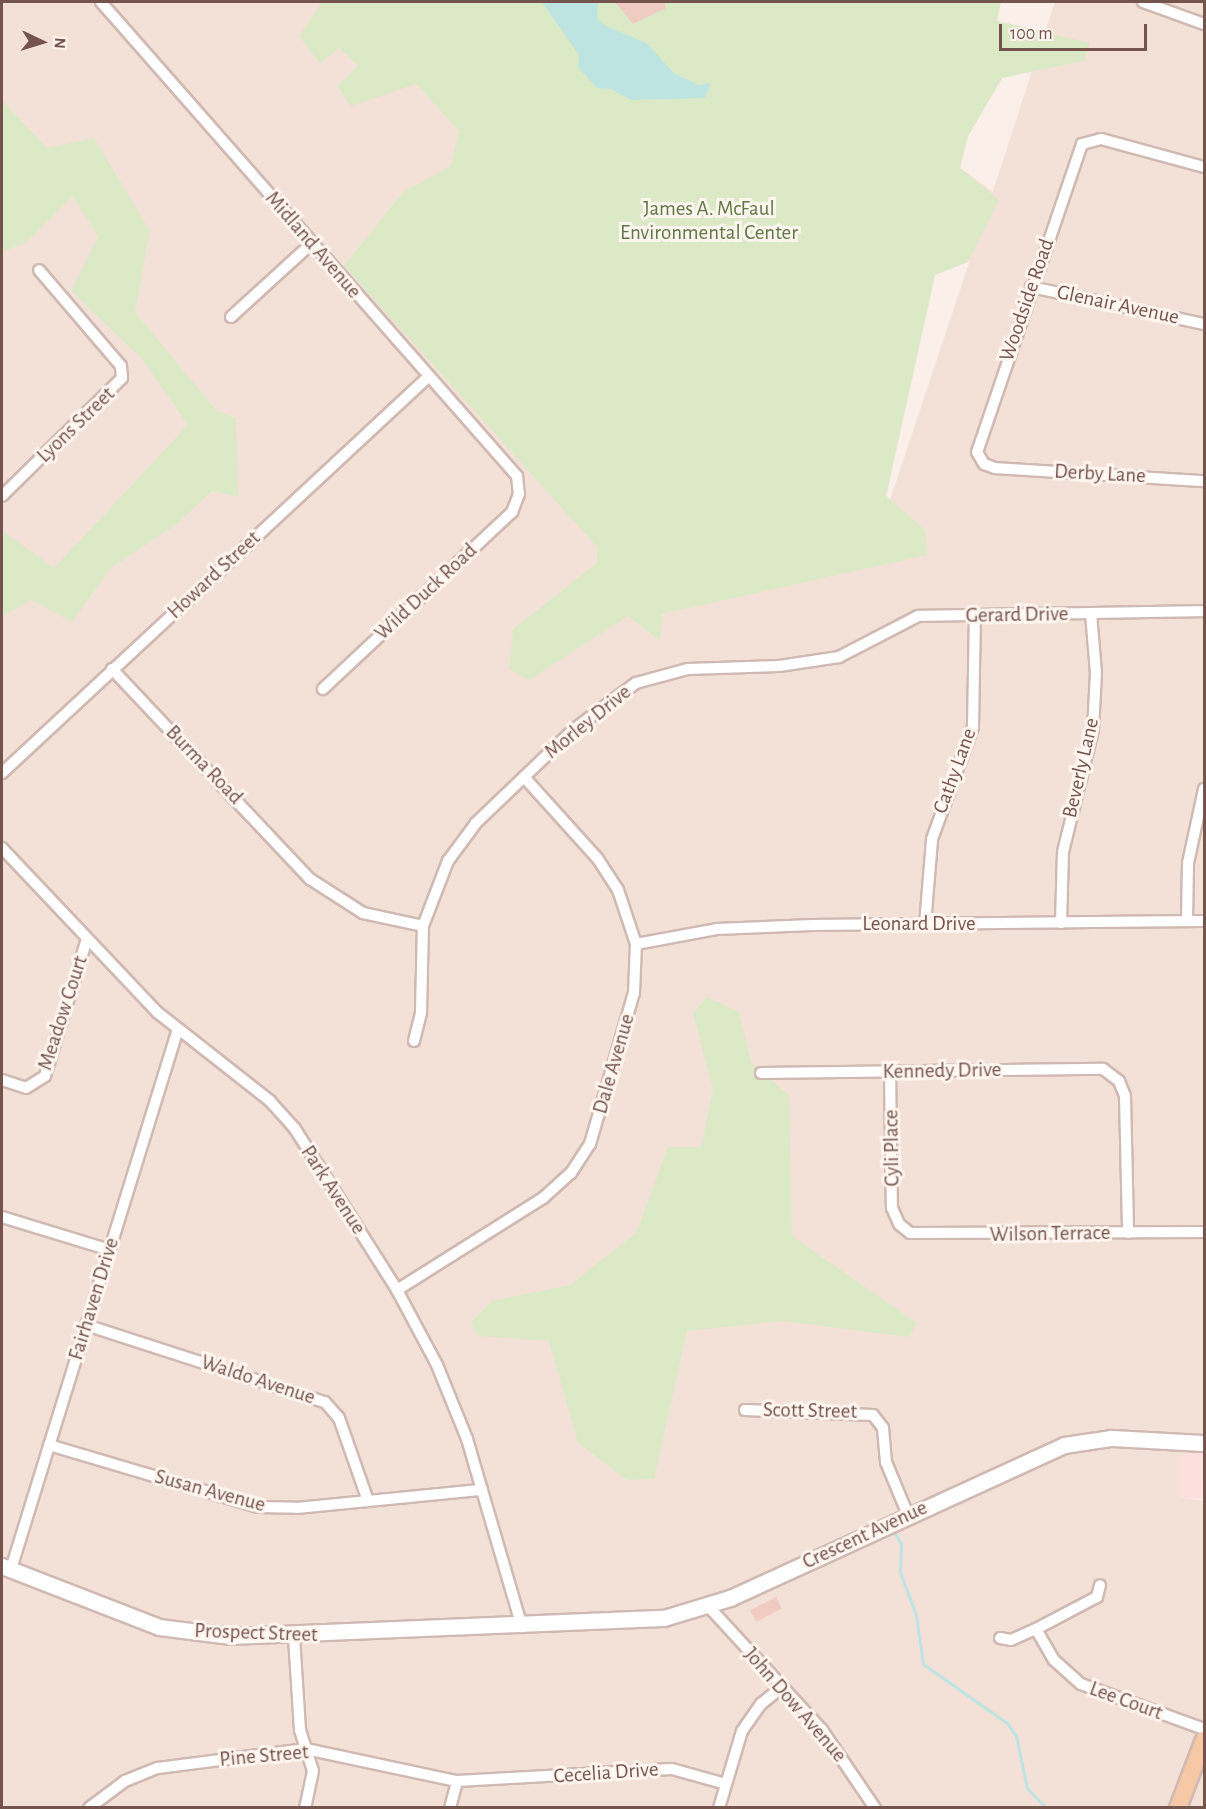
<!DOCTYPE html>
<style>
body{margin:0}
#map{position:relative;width:1206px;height:1809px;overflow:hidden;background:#fbf0e9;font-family:"Alegreya Sans",sans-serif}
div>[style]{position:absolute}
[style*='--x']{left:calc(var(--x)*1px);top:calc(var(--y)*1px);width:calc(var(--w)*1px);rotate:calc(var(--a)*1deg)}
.residential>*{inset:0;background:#f3e1d7}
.commercial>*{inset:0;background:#fbe0dd;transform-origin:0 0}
.green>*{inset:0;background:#dce9c7}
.water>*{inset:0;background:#bee4e2}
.stream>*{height:3px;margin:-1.5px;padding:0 1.5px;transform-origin:1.5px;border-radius:1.5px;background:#bee4e2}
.building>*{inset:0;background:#efcbc2;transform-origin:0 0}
.roads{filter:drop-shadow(2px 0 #cfb9b2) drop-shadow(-2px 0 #cfb9b2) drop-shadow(0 2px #cfb9b2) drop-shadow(0 -2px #cfb9b2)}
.street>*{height:10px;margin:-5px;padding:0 5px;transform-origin:5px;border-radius:5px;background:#fff}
.secondary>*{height:15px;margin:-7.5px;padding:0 7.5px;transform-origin:7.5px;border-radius:7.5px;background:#fff}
.primary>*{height:16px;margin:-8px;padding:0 8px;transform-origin:8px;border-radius:8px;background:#f6c8a5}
span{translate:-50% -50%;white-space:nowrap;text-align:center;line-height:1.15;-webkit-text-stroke:6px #fef5ef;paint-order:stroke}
.park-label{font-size:21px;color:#5f7946}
.street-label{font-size:21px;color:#75544e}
.frame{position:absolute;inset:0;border:3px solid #75544e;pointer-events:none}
.north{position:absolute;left:12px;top:12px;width:60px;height:60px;-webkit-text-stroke:4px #fef5ef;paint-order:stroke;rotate:94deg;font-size:16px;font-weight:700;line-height:24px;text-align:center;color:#75544e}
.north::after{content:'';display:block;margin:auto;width:21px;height:27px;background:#75544e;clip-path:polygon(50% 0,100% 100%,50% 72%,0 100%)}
.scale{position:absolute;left:999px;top:24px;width:148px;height:27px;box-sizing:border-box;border:3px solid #75544e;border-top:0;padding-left:8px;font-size:18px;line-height:21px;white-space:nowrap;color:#75544e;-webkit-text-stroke:4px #fef5ef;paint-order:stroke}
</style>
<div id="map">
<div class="residential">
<i style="clip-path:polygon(evenodd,2px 2px,471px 2px,897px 373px,1001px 2px,997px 21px,1045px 32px,1055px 2px,1204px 2px,1204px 1452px,1181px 1451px,1180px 1497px,1204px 1501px,1204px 1807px,2px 1808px,2px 2px,1032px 71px,993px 191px,992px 191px,960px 168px,968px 136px,1002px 78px,1032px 71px,2px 2px,969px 260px,970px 260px,876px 542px,935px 275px,969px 260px)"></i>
</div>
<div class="commercial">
<i style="left:1181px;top:1451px;width:23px;height:47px;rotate:2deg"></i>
</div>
<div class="green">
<i style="clip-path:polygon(322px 2px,1001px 2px,997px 21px,1090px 43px,1084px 61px,1002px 78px,968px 136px,960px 168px,999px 200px,968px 262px,935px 275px,886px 496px,925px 530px,927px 555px,662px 614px,660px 641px,628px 616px,529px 680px,509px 669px,513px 629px,597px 563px,597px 547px,344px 266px,403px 192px,451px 166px,459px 131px,416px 84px,351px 106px,337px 86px,358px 66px,339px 48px,320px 64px,299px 36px)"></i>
<i style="clip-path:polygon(2px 100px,47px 148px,94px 138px,150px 231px,135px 312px,217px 411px,236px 418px,238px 497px,212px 491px,177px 524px,111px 568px,72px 622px,31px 600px,2px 617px,2px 530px,54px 568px,188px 425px,142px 359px,71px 291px,98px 237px,73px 196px,27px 242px,2px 252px)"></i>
<i style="clip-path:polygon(707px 997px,739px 1012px,751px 1063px,789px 1095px,792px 1236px,917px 1323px,909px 1337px,782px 1321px,687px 1331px,654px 1479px,627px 1480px,578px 1443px,549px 1341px,478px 1336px,471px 1322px,492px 1301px,570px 1285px,636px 1233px,668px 1147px,701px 1147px,713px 1090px,693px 1013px)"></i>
</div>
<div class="water">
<i style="clip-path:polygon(542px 2px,598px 2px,597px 19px,606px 26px,646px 43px,675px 74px,699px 85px,711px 83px,705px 98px,631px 100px,611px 89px,597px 88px,578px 67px,579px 55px)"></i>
</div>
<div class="stream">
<i style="--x:894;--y:1532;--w:13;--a:58"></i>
<i style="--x:901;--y:1543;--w:29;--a:92"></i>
<i style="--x:900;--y:1572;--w:46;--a:69.6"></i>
<i style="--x:916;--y:1615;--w:49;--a:81.9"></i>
<i style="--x:923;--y:1664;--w:103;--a:35.1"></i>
<i style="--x:1007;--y:1723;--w:16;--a:55"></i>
<i style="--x:1016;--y:1736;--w:53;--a:78.1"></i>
<i style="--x:1027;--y:1788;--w:28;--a:46"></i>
</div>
<div class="building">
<i style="clip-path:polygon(615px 2px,664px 2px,666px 8px,633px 24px)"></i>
<i style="left:776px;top:1597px;width:13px;height:29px;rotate:63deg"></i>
</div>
<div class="roads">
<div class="street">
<i style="--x:101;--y:2;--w:631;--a:48.73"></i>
<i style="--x:517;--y:476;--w:18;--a:84"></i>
<i style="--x:519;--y:494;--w:19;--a:111"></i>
<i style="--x:512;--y:512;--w:259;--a:136.9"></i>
<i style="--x:1143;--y:2;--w:65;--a:19.8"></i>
<i style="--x:1204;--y:167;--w:107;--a:-164.8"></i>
<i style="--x:1101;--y:139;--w:20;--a:165"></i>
<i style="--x:1082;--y:144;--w:325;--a:108.8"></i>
<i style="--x:977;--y:452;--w:14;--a:60"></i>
<i style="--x:984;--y:464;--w:12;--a:20"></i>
<i style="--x:995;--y:468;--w:209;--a:3.6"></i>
<i style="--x:1031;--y:287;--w:177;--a:12.1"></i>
<i style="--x:231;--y:317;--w:110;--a:-42.4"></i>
<i style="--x:2;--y:496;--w:168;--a:-44.5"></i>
<i style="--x:122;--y:378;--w:12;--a:-95"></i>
<i style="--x:121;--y:366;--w:126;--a:-130.5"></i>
<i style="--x:112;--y:669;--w:289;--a:46.7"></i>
<i style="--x:310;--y:879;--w:63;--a:32.7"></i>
<i style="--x:363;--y:913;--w:61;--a:12.2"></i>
<i style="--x:2;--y:773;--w:582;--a:-42.91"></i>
<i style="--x:2;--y:848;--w:226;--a:46.6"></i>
<i style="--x:157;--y:1012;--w:144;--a:38.2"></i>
<i style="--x:270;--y:1101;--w:38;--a:48"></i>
<i style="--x:295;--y:1129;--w:191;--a:57.6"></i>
<i style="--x:397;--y:1290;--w:85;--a:61.9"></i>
<i style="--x:437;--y:1365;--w:80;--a:67.9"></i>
<i style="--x:467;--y:1439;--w:196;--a:73.7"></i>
<i style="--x:1187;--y:921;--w:58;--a:-89"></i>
<i style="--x:1188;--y:863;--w:76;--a:-77.8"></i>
<i style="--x:1061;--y:923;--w:71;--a:-88.4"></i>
<i style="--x:1063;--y:852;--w:126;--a:-76.2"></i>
<i style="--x:1093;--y:730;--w:57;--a:-87"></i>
<i style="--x:1096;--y:673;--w:60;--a:-94.8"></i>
<i style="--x:925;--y:925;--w:86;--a:-85.3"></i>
<i style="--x:932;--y:839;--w:119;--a:-69.9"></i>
<i style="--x:973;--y:727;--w:112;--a:-89"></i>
<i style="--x:636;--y:944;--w:82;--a:-10.5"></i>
<i style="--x:717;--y:929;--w:95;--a:-2.4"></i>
<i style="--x:812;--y:925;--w:392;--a:-0.6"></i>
<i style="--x:414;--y:1041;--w:30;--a:-76"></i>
<i style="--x:421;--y:1012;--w:86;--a:-88.7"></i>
<i style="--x:423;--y:926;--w:70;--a:-69"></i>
<i style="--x:448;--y:861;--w:47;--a:-53.6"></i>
<i style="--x:476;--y:823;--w:134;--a:-43.8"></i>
<i style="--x:573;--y:730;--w:79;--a:-36.7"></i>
<i style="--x:636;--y:683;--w:54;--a:-15.1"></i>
<i style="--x:688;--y:669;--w:91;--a:-1.9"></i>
<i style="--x:779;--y:666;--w:61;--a:-8.5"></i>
<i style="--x:839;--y:657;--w:89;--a:-27.4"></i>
<i style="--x:918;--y:616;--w:286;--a:-1"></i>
<i style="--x:890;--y:1071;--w:137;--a:89.2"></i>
<i style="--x:892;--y:1208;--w:17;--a:66"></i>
<i style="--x:899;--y:1224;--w:14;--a:39"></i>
<i style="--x:910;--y:1233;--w:294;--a:-0.2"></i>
<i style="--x:761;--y:1073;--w:342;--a:-0.7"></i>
<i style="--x:1103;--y:1069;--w:20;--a:37"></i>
<i style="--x:1119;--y:1081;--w:16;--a:68"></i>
<i style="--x:1125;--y:1096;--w:137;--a:88.7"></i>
<i style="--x:2;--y:1080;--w:25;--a:18"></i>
<i style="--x:26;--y:1088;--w:22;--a:-32"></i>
<i style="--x:45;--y:1076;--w:143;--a:-73"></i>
<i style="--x:2;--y:1217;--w:113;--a:17"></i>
<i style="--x:397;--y:1290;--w:173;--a:-32.2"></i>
<i style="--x:543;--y:1198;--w:38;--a:-42"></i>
<i style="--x:571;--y:1173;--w:35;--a:-57"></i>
<i style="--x:590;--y:1144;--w:157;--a:-73.8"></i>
<i style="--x:634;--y:993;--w:49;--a:-87.7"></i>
<i style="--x:636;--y:944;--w:57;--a:-108.4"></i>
<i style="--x:618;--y:890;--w:38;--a:-123"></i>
<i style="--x:597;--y:858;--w:109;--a:-132"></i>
<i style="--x:86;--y:1325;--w:251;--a:17.9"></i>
<i style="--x:325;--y:1402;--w:21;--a:49"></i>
<i style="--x:339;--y:1418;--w:88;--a:70.7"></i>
<i style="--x:745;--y:1410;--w:128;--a:2.2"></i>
<i style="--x:873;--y:1415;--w:16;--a:52"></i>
<i style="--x:883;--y:1428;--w:34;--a:85"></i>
<i style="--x:886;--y:1462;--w:57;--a:67.5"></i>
<i style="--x:49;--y:1445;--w:218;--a:16.5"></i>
<i style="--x:258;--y:1507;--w:39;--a:1"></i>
<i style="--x:297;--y:1508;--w:186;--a:-5.6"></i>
<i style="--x:11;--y:1569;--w:565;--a:-72.82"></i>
<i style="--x:709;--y:1607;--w:167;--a:47.4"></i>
<i style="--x:822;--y:1730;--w:94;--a:55.8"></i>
<i style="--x:1036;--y:1629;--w:36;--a:60"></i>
<i style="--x:1054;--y:1660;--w:36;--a:42"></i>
<i style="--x:1081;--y:1684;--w:131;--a:20.1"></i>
<i style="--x:294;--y:1637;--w:93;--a:86.3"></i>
<i style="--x:300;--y:1730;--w:43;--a:72.4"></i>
<i style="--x:313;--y:1771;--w:38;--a:102"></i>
<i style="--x:1000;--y:1638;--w:11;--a:10"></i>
<i style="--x:1011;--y:1640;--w:27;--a:-24"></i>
<i style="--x:1036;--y:1629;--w:69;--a:-27.7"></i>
<i style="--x:1097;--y:1597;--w:12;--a:-76"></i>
<i style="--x:89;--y:1808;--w:45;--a:-36.9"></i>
<i style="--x:125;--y:1781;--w:35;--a:-22"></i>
<i style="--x:158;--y:1768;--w:149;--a:-7.3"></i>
<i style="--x:306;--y:1749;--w:154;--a:12"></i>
<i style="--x:457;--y:1781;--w:215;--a:-3.2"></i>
<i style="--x:672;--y:1769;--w:56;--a:15.5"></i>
<i style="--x:450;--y:1808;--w:28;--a:-75"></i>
<i style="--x:719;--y:1808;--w:80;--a:-73.4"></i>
<i style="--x:742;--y:1731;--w:33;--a:-55"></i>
<i style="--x:761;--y:1704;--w:27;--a:-39"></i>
</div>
<div class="secondary">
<i style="--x:2;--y:1566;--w:168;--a:21.2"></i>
<i style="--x:159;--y:1627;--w:72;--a:7.2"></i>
<i style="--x:230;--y:1636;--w:434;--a:-2.4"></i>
<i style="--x:664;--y:1618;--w:69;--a:-16.9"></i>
<i style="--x:730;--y:1598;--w:367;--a:-24.6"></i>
<i style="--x:1064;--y:1445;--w:48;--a:-8.5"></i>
<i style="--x:1111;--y:1438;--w:93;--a:3.1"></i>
</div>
<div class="primary">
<i style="--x:1178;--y:1808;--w:73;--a:-69.1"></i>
</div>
</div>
<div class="park-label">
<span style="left:709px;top:221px">James A. McFaul<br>Environmental Center</span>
</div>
<div class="street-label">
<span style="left:313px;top:245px;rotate:49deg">Midland Avenue</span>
<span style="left:1027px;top:300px;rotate:-71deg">Woodside Road</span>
<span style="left:1118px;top:305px;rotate:12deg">Glenair Avenue</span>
<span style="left:76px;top:425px;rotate:-44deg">Lyons Street</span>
<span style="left:1100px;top:474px;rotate:3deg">Derby Lane</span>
<span style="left:214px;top:575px;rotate:-43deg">Howard Street</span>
<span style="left:426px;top:592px;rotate:-43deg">Wild Duck Road</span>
<span style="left:1017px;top:615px;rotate:-1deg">Gerard Drive</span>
<span style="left:588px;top:722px;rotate:-39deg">Morley Drive</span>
<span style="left:204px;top:765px;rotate:46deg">Burma Road</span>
<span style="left:1081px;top:768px;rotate:-77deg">Beverly Lane</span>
<span style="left:955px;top:771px;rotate:-70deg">Cathy Lane</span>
<span style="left:919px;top:924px">Leonard Drive</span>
<span style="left:63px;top:1013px;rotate:-72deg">Meadow Court</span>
<span style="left:614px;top:1064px;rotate:-74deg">Dale Avenue</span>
<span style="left:942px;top:1071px;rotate:-1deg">Kennedy Drive</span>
<span style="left:892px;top:1148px;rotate:-91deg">Cyli Place</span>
<span style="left:333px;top:1190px;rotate:57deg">Park Avenue</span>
<span style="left:1050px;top:1234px;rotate:-1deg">Wilson Terrace</span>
<span style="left:94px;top:1299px;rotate:-73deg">Fairhaven Drive</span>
<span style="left:258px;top:1380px;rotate:18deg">Waldo Avenue</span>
<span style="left:810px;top:1411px;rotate:1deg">Scott Street</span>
<span style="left:210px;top:1491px;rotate:15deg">Susan Avenue</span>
<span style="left:865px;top:1535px;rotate:-25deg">Crescent Avenue</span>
<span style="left:256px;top:1633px;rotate:2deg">Prospect Street</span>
<span style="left:1126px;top:1701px;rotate:20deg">Lee Court</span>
<span style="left:795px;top:1705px;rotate:49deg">John Dow Avenue</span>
<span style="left:264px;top:1756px;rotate:-5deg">Pine Street</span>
<span style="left:606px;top:1773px;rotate:-4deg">Cecelia Drive</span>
</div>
<div class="frame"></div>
<div class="north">N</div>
<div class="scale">100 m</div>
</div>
